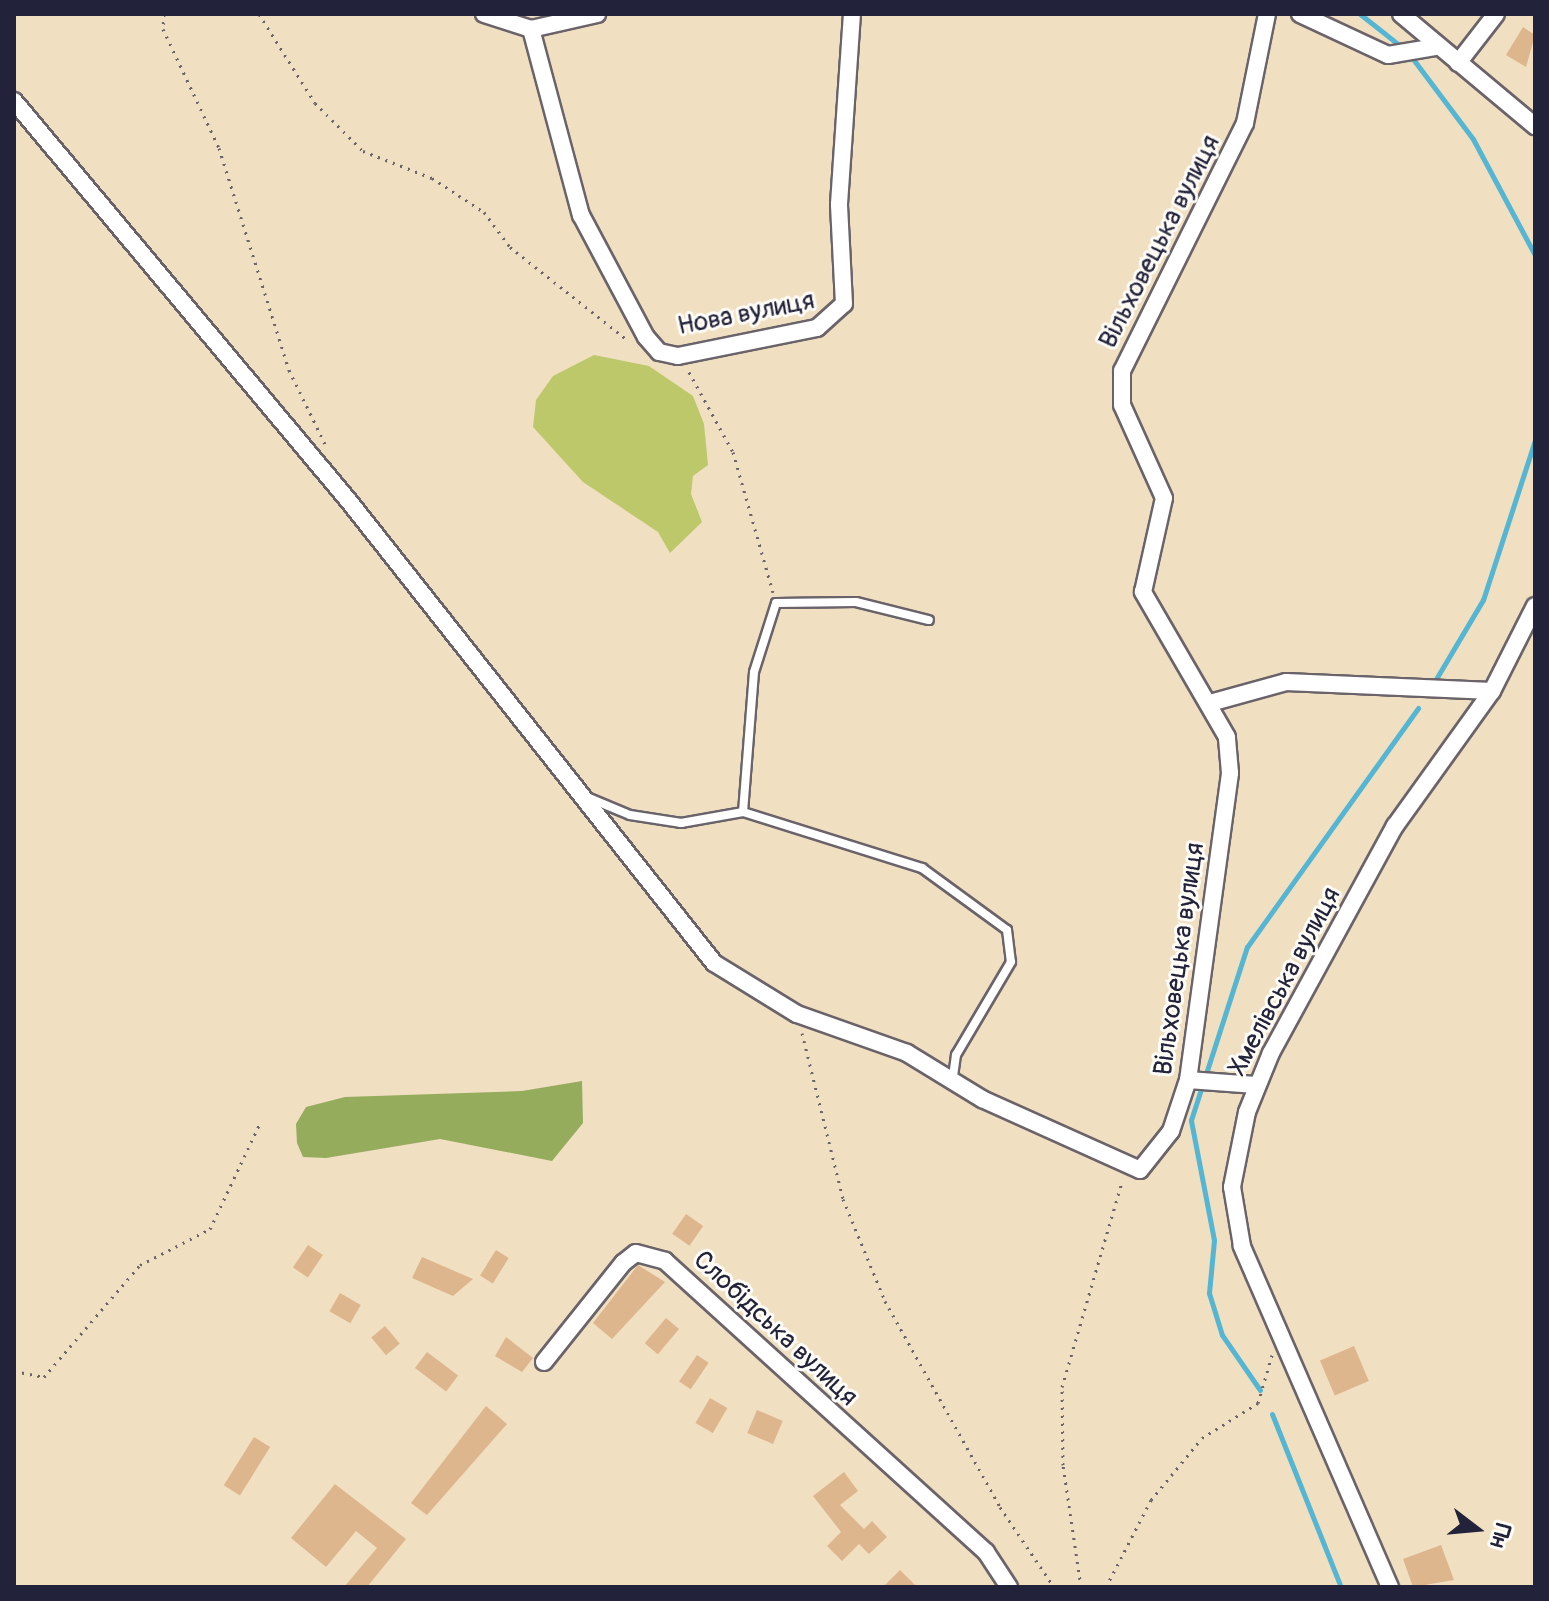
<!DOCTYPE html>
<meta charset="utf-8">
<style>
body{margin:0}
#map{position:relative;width:1549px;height:1601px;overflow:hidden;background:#f1dfc1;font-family:Pangolin,sans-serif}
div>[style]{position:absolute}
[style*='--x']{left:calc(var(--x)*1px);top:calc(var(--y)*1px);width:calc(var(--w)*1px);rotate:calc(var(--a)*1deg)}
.green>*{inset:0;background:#bcc869}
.forest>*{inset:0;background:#95ac5d}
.stream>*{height:5px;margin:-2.5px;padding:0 2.5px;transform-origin:2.5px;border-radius:2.5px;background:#54b6d2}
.building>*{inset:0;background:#deb68d;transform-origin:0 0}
.path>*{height:3px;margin-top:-1.5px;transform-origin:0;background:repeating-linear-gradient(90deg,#6a646a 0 2px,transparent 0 8px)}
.roads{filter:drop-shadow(2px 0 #6a646a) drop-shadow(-2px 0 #6a646a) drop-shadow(0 2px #6a646a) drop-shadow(0 -2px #6a646a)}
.lane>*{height:8px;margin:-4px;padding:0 4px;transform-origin:4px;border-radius:4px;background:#fff}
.street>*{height:16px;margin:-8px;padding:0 8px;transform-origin:8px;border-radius:8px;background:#fff}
span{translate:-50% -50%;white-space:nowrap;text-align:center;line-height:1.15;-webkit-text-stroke:6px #fdfcf7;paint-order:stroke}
.street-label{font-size:26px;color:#22223b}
.frame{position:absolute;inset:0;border:16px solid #22223b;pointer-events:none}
.north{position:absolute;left:1437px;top:1489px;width:80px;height:80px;-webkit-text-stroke:6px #fdfcf7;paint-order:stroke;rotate:106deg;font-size:22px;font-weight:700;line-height:32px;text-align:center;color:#22223b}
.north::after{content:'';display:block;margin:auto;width:28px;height:36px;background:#22223b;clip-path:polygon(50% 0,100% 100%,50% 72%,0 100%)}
</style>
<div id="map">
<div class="green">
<i style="clip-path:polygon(594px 355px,649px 366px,693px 396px,704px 424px,708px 465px,693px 476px,691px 494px,702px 522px,670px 553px,658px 532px,583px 482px,533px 427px,536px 400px,553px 376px)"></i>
</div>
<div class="forest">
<i style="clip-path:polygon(582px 1081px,583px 1123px,552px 1161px,440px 1139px,326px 1158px,303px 1157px,297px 1143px,296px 1124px,306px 1107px,345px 1097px,522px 1091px)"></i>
</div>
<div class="stream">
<i style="--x:1360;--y:14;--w:55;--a:38.3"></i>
<i style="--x:1410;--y:55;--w:105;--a:53.1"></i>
<i style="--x:1473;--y:139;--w:132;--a:61.9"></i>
<i style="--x:1436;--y:679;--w:92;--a:-59.3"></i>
<i style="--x:1483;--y:600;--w:168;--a:-72"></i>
<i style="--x:1260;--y:1390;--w:67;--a:-124.6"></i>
<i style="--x:1222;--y:1335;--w:44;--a:-107.2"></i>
<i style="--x:1209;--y:1293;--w:53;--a:-84.6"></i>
<i style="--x:1214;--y:1240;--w:122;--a:-100.9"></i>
<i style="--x:1191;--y:1120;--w:182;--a:-72.1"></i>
<i style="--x:1247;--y:947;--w:294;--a:-54.4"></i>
<i style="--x:1272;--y:1414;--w:186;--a:68.3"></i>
</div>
<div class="building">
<i style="clip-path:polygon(1523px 27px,1535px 35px,1526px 67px,1506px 55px)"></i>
<i style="left:686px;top:1214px;width:21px;height:24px;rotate:35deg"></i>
<i style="left:308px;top:1245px;width:18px;height:27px;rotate:34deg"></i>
<i style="left:496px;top:1250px;width:15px;height:30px;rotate:32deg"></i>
<i style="clip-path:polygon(422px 1257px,473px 1279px,453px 1296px,412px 1278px)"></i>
<i style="clip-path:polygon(638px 1265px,665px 1282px,612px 1339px,593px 1323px)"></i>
<i style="left:340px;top:1293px;width:24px;height:21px;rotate:30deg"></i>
<i style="left:666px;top:1318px;width:17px;height:33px;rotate:40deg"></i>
<i style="left:385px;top:1326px;width:23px;height:18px;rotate:50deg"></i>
<i style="clip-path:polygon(506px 1337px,533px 1358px,522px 1372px,495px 1356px)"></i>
<i style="left:1354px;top:1346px;width:38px;height:37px;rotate:67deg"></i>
<i style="left:427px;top:1352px;width:39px;height:20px;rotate:37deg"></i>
<i style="left:697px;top:1355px;width:14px;height:32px;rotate:34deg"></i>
<i style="left:710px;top:1398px;width:20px;height:29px;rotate:30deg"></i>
<i style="clip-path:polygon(486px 1406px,507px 1424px,427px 1515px,411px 1503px)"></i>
<i style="left:757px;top:1410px;width:28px;height:25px;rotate:23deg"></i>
<i style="left:254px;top:1437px;width:19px;height:57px;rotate:32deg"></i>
<i style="clip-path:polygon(844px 1472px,858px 1491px,840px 1505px,864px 1529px,872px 1521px,887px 1537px,869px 1554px,859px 1544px,842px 1561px,827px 1546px,841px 1532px,813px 1496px)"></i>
<i style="clip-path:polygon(335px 1484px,406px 1539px,367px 1587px,344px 1587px,377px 1548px,356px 1531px,326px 1567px,291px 1538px)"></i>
<i style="clip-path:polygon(1441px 1545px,1454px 1580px,1413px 1587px,1403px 1559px)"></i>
<i style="clip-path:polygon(900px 1570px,917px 1587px,883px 1587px)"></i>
</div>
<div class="path">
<i style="--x:164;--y:14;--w:15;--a:94"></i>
<i style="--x:163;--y:29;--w:132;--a:64.8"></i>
<i style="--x:219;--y:148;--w:233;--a:72.5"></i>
<i style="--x:289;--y:370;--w:85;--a:64"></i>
<i style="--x:259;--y:14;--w:105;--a:57.8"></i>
<i style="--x:315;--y:103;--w:68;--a:45"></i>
<i style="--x:363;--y:151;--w:74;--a:21.4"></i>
<i style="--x:432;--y:178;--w:62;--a:33.2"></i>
<i style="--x:484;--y:212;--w:44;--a:53.4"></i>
<i style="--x:510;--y:247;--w:148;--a:38.4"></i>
<i style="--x:689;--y:372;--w:91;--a:61.2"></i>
<i style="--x:733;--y:452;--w:146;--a:74.1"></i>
<i style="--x:802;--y:1033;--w:171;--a:76.1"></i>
<i style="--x:843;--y:1199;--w:110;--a:67.6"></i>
<i style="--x:885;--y:1301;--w:236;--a:60.8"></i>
<i style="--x:1000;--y:1507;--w:97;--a:56"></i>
<i style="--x:14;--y:1371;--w:31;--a:11"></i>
<i style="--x:44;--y:1377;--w:148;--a:-49.4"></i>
<i style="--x:140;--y:1265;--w:79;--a:-27.2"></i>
<i style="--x:210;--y:1229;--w:117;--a:-64.7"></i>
<i style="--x:1081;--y:1587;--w:123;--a:-98.4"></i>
<i style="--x:1063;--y:1465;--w:78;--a:-90.7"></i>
<i style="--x:1062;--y:1387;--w:214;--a:-73.7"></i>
<i style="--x:1106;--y:1587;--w:98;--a:-62.7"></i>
<i style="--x:1151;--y:1500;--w:80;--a:-50.6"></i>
<i style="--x:1202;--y:1438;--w:66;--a:-32"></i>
<i style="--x:1258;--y:1403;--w:50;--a:-73.7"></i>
</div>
<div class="roads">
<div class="lane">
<i style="--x:589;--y:798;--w:44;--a:22.5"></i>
<i style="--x:630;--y:815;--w:52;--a:8.9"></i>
<i style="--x:681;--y:823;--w:63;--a:-10.1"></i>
<i style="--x:743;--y:812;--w:140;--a:-85.5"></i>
<i style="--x:754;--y:672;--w:72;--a:-72.3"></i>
<i style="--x:776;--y:603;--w:80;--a:-0.7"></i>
<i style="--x:856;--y:602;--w:75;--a:13.9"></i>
<i style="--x:743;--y:812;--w:188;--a:17.4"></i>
<i style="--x:922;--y:868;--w:105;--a:36.1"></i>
<i style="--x:1007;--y:930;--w:32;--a:83"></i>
<i style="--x:1011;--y:962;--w:108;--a:120.6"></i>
<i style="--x:956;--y:1055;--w:22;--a:98"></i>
</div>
<div class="street">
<i style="--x:484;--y:14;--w:49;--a:17.7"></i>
<i style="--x:531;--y:29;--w:68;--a:-12.8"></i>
<i style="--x:1300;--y:14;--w:97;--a:25"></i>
<i style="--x:1388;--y:55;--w:49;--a:-9.5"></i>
<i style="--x:1401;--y:14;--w:175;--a:39.9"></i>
<i style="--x:531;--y:29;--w:193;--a:75"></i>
<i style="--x:581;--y:215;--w:138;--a:62"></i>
<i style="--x:646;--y:337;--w:20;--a:49"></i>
<i style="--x:659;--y:352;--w:19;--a:12"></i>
<i style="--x:678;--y:356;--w:142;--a:-11.4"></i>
<i style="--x:817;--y:328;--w:36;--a:-42"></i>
<i style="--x:844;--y:304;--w:100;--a:-92.9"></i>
<i style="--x:839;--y:204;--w:190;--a:-86.1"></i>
<i style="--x:1458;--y:63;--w:62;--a:-52.2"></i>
<i style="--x:14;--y:101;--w:520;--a:50.07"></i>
<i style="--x:348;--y:500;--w:590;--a:51.67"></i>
<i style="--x:714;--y:963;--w:97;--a:31.6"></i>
<i style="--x:797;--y:1014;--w:117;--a:19.5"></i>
<i style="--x:907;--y:1053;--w:88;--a:31.5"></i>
<i style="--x:982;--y:1099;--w:173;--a:24.2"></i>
<i style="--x:1140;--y:1170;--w:50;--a:-51.5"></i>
<i style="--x:1171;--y:1131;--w:54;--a:-71.6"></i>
<i style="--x:1188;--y:1080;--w:310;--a:-82.2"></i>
<i style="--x:1230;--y:773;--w:36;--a:-95"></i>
<i style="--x:1227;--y:737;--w:168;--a:-120.1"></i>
<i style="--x:1143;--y:592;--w:96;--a:-77.4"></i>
<i style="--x:1164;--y:498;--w:102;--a:-114.3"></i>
<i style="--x:1122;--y:405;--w:34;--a:-90"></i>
<i style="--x:1122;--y:371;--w:277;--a:-63.6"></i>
<i style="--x:1245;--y:123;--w:111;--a:-78.6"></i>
<i style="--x:1210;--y:703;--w:79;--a:-15.4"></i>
<i style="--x:1286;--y:682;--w:206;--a:2.5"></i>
<i style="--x:1188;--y:1080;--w:68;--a:4.2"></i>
<i style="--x:544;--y:1362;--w:127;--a:-51.4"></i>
<i style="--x:623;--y:1263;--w:16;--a:-38"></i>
<i style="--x:636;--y:1253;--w:30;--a:15"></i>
<i style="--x:665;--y:1261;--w:433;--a:42.2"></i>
<i style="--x:986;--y:1552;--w:42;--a:56.7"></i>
<i style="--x:1390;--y:1587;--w:372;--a:-113.5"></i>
<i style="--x:1242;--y:1246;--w:60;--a:-99.6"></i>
<i style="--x:1232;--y:1187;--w:76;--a:-78.7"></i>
<i style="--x:1247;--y:1112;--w:64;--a:-67.9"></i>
<i style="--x:1271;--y:1053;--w:259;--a:-61.4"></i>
<i style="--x:1395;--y:826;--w:166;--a:-54.3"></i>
<i style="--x:1492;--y:691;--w:95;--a:-63.2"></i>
</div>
</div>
<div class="street-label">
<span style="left:1160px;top:242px;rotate:-63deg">Вільховецька вулиця</span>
<span style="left:746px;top:314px;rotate:-11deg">Нова вулиця</span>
<span style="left:1180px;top:959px;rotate:-82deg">Вільховецька вулиця</span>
<span style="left:1285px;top:982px;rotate:-62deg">Хмелівська вулиця</span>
<span style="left:775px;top:1329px;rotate:43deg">Слобідська вулиця</span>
</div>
<div class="frame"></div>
<div class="north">Пн</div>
</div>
